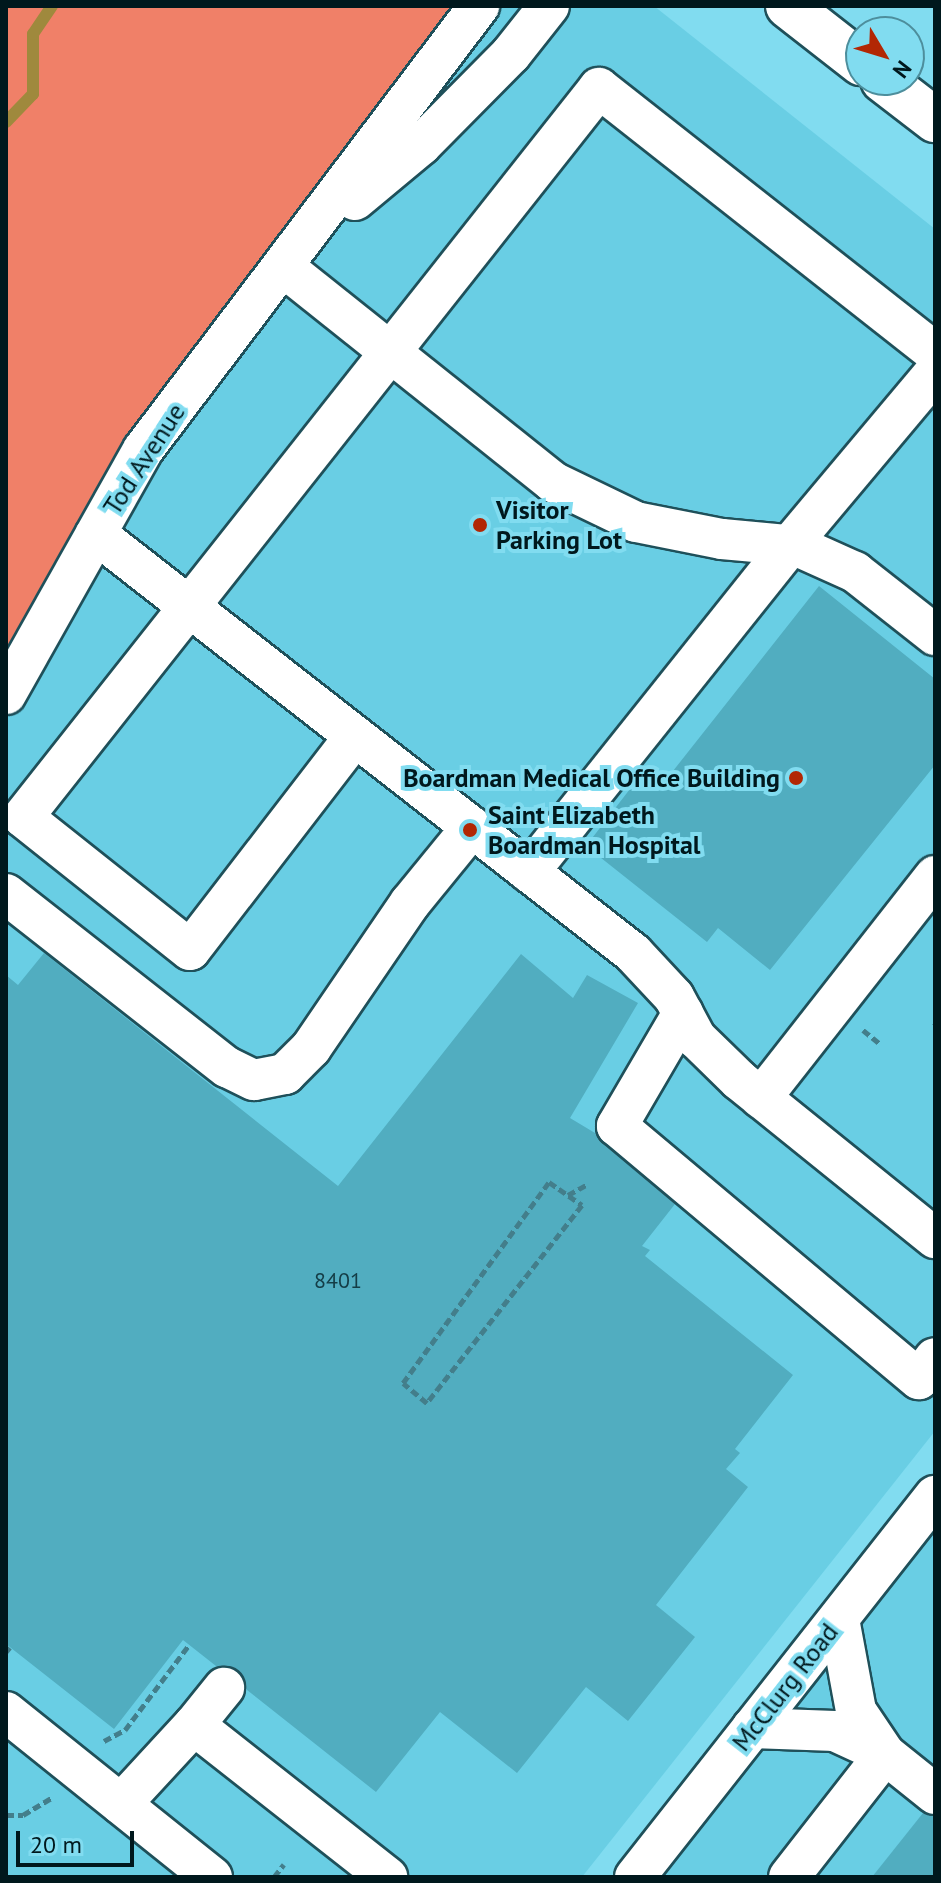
<!DOCTYPE html>
<style>
body{margin:0}
#map{position:relative;width:941px;height:1883px;overflow:hidden;background:#81dcf0;font-family:"PT Sans",sans-serif}
div>[style]{position:absolute}
[style*='--x']{left:calc(var(--x)*1px);top:calc(var(--y)*1px);width:calc(var(--w)*1px);rotate:calc(var(--a)*1deg)}
.built>*{inset:0;background:#69cee4}
.green>*{inset:0;background:#f08068}
.stream>*{height:12px;margin:-6px;padding:0 6px;transform-origin:6px;border-radius:6px;background:#9f893d}
.building>*{inset:0;background:#51adc0}
.path>*{height:5px;margin-top:-2.5px;transform-origin:0;background:repeating-linear-gradient(90deg,#437e8b 0 8px,transparent 0 12px)}
.roads{filter:drop-shadow(2px 0 #1f505a) drop-shadow(-2px 0 #1f505a) drop-shadow(0 2px #1f505a) drop-shadow(0 -2px #1f505a)}
.minor>*{height:40px;margin:-20px;padding:0 20px;transform-origin:20px;border-radius:20px;background:#fff}
.major>*{height:44px;margin:-22px;padding:0 22px;transform-origin:22px;border-radius:22px;background:#fff}
.dots>*{width:22px;height:22px;translate:-50% -50%;box-sizing:border-box;border:4px solid #81dcf0;border-radius:50%}
span{translate:-50% -50%;white-space:nowrap;text-align:center;line-height:1.15;-webkit-text-stroke:8px #81dcf0;paint-order:stroke}
.number-label{font-size:22px;color:#143d46}
.number-label span{-webkit-text-stroke-width:0}
.street-label{font-size:26px;color:#00181d}
.poi-label{font-size:26px;color:#00181d;font-weight:700}
.left{translate:0 -50%;text-align:left}
.right{translate:-100% -50%;text-align:right}
.frame{position:absolute;inset:0;border:8px solid #00181d;pointer-events:none}
.north{position:absolute;left:845px;top:16px;width:80px;height:80px;box-sizing:border-box;background:#81dcf0;border:2px solid #4d8e9c;border-radius:50%;rotate:128deg;font-size:22px;font-weight:700;line-height:32px;text-align:center;color:#00181d}
.north::after{content:'';display:block;margin:auto;width:28px;height:36px;background:#b22704;clip-path:polygon(50% 0,100% 100%,50% 72%,0 100%)}
.scale{position:absolute;left:16px;top:1831px;width:118px;height:36px;box-sizing:border-box;border:4px solid #00181d;border-top:0;padding-left:10px;font-size:24px;line-height:28px;white-space:nowrap;color:#00181d;-webkit-text-stroke:6px #81dcf0;paint-order:stroke}
</style>
<div id="map">
<div class="built">
<i style="clip-path:polygon(6px 6px,654px 6px,935px 229px,935px 1431px,582px 1877px,6px 1877px)"></i>
<i style="clip-path:polygon(935px 1496px,935px 1877px,635px 1877px)"></i>
</div>
<div class="green">
<i style="clip-path:polygon(6px 6px,461px 6px,119px 450px,6px 658px)"></i>
</div>
<div class="stream">
<i style="--x:6;--y:122;--w:39;--a:-46"></i>
<i style="--x:33;--y:94;--w:60;--a:-90"></i>
<i style="--x:33;--y:34;--w:34;--a:-56"></i>
</div>
<div class="building">
<i style="clip-path:polygon(819px 586px,935px 679px,935px 765px,770px 970px,718px 928px,707px 942px,586px 846px,640px 776px,658px 790px)"></i>
<i style="clip-path:polygon(44px 953px,338px 1186px,521px 954px,573px 998px,587px 975px,638px 1003px,570px 1118px,595px 1133px,675px 1204px,642px 1246px,650px 1250px,645px 1256px,793px 1375px,735px 1449px,740px 1453px,726px 1469px,748px 1487px,656px 1605px,695px 1637px,628px 1721px,586px 1687px,517px 1773px,440px 1712px,376px 1792px,247px 1690px,238px 1670px,216px 1666px,183px 1640px,114px 1729px,6px 1644px,6px 975px,18px 985px)"></i>
<i style="clip-path:polygon(923px 1813px,935px 1816px,935px 1877px,872px 1877px)"></i>
</div>
<div class="path">
<i style="--x:934;--y:1026;--w:1;--a:-45"></i>
<i style="--x:863;--y:1030;--w:21;--a:39"></i>
<i style="--x:549;--y:1182;--w:40;--a:34.9"></i>
<i style="--x:582;--y:1205;--w:251;--a:128.1"></i>
<i style="--x:427;--y:1403;--w:31;--a:-140"></i>
<i style="--x:403;--y:1383;--w:248;--a:-54"></i>
<i style="--x:568;--y:1195;--w:23;--a:-29"></i>
<i style="--x:6;--y:1652;--w:6;--a:-51"></i>
<i style="--x:104;--y:1741;--w:24;--a:-28"></i>
<i style="--x:125;--y:1730;--w:106;--a:-53"></i>
<i style="--x:6;--y:1815;--w:17;--a:0"></i>
<i style="--x:23;--y:1815;--w:33;--a:-31"></i>
<i style="--x:274;--y:1877;--w:16;--a:-52"></i>
</div>
<div class="roads">
<div class="minor">
<i style="--x:355;--y:200;--w:86;--a:-39.8"></i>
<i style="--x:421;--y:145;--w:128;--a:-45.3"></i>
<i style="--x:511;--y:54;--w:61;--a:-51.6"></i>
<i style="--x:285;--y:268;--w:343;--a:38.6"></i>
<i style="--x:553;--y:482;--w:92;--a:25.7"></i>
<i style="--x:636;--y:522;--w:88;--a:11.2"></i>
<i style="--x:722;--y:539;--w:75;--a:5.3"></i>
<i style="--x:797;--y:546;--w:64;--a:24.1"></i>
<i style="--x:855;--y:572;--w:102;--a:38.2"></i>
<i style="--x:96;--y:534;--w:681;--a:37.96"></i>
<i style="--x:633;--y:953;--w:60;--a:47"></i>
<i style="--x:674;--y:997;--w:47;--a:61.8"></i>
<i style="--x:696;--y:1038;--w:60;--a:44.3"></i>
<i style="--x:739;--y:1080;--w:252;--a:38.9"></i>
<i style="--x:6;--y:694;--w:280;--a:-60.7"></i>
<i style="--x:143;--y:450;--w:557;--a:-52.88"></i>
<i style="--x:355;--y:736;--w:270;--a:127.6"></i>
<i style="--x:190;--y:950;--w:213;--a:-141.5"></i>
<i style="--x:23;--y:817;--w:929;--a:-51.69"></i>
<i style="--x:599;--y:88;--w:427;--a:38.2"></i>
<i style="--x:529;--y:872;--w:418;--a:-51.4"></i>
<i style="--x:790;--y:545;--w:226;--a:-50"></i>
<i style="--x:6;--y:894;--w:281;--a:38.1"></i>
<i style="--x:227;--y:1067;--w:30;--a:26"></i>
<i style="--x:254;--y:1080;--w:32;--a:-11"></i>
<i style="--x:285;--y:1074;--w:37;--a:-45"></i>
<i style="--x:311;--y:1048;--w:176;--a:-55.7"></i>
<i style="--x:410;--y:903;--w:98;--a:-50.8"></i>
<i style="--x:683;--y:1013;--w:131;--a:120.3"></i>
<i style="--x:617;--y:1126;--w:394;--a:40"></i>
<i style="--x:919;--y:1379;--w:26;--a:-53"></i>
<i style="--x:761;--y:1098;--w:282;--a:-51.9"></i>
<i style="--x:839;--y:1619;--w:94;--a:79.5"></i>
<i style="--x:856;--y:1711;--w:52;--a:56"></i>
<i style="--x:6;--y:1712;--w:264;--a:38.7"></i>
<i style="--x:194;--y:1725;--w:48;--a:-51"></i>
<i style="--x:752;--y:1728;--w:83;--a:2.1"></i>
<i style="--x:835;--y:1731;--w:55;--a:24.7"></i>
<i style="--x:885;--y:1754;--w:64;--a:38.7"></i>
<i style="--x:121;--y:1804;--w:108;--a:-47.3"></i>
<i style="--x:194;--y:1725;--w:246;--a:38.2"></i>
<i style="--x:635;--y:1877;--w:485;--a:-51.8"></i>
<i style="--x:789;--y:1877;--w:156;--a:-52"></i>
</div>
<div class="major">
<i style="--x:788;--y:6;--w:93;--a:38"></i>
<i style="--x:883;--y:80;--w:66;--a:37.6"></i>
</div>
</div>
<div class="dots">
<i style="left:480px;top:525px;background:#b22704"></i>
<i style="left:796px;top:778px;background:#b22704"></i>
<i style="left:470px;top:830px;background:#b22704"></i>
</div>
<div class="number-label">
<span style="left:338px;top:1281px">8401</span>
</div>
<div class="street-label">
<span style="left:144px;top:459px;rotate:-57deg">Tod Avenue</span>
<span style="left:785px;top:1687px;rotate:-52deg">McClurg Road</span>
</div>
<div class="poi-label">
<span class="left" style="left:496px;top:525px">Visitor<br>Parking Lot</span>
<span class="right" style="left:780px;top:778px">Boardman Medical Office Building</span>
<span class="left" style="left:488px;top:830px">Saint Elizabeth<br>Boardman Hospital</span>
</div>
<div class="frame"></div>
<div class="north">N</div>
<div class="scale">20 m</div>
</div>
